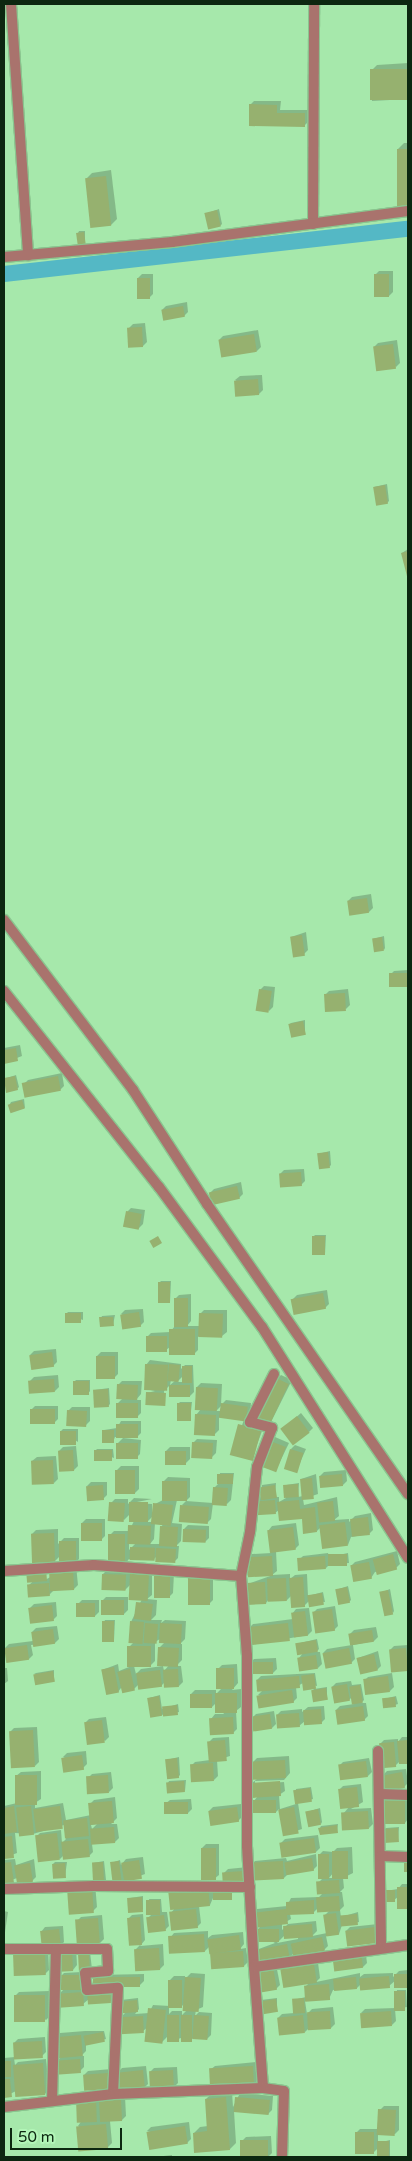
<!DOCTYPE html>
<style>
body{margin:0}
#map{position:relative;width:412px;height:2161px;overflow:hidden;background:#a6e8ab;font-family:"Varela Round",sans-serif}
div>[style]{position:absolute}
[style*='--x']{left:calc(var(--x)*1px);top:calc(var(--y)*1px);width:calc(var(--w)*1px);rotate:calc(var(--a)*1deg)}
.shadow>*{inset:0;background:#0003}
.canal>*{height:16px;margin:-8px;padding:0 8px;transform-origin:8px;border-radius:8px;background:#54b8c5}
.building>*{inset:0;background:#96b16f;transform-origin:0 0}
.roads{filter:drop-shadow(1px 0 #8ac58f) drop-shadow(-1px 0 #8ac58f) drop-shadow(0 1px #8ac58f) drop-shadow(0 -1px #8ac58f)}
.minor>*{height:10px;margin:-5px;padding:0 5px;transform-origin:5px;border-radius:5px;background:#a9736d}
span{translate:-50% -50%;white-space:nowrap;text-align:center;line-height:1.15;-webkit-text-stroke:5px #b3f6b8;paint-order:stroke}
.frame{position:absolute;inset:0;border:5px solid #0c2710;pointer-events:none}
.scale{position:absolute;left:10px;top:2128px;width:112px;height:22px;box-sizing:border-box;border:2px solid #0c2710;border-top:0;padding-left:6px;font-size:15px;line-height:18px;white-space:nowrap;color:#0c2710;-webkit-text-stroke:4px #b3f6b8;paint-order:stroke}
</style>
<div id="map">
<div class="shadow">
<i style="clip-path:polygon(408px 63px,408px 99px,372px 101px,371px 71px,377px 65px)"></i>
<i style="clip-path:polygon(254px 101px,281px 101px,280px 110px,308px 110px,308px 122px,304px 126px,250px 105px)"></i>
<i style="clip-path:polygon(404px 143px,408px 143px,408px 205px,398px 204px,398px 149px)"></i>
<i style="clip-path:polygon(111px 170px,117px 219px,111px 225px,92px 227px,86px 179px,92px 173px)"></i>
<i style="clip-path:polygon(219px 209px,222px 224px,220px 226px,205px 214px)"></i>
<i style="clip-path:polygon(79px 231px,85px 231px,85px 246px,78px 233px)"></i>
<i style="clip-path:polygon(379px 271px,393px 271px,393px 292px,389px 296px,375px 275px)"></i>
<i style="clip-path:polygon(142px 274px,153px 274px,153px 294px,149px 298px,138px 278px)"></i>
<i style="clip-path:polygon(187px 302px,188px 312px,184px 316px,162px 310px,166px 306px)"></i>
<i style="clip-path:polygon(145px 323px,147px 342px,143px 346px,129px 328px,133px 324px)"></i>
<i style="clip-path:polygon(258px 330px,261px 347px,257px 351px,219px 340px,223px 336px)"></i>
<i style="clip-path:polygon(397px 340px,400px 363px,396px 367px,374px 347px,378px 343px)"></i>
<i style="clip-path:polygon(262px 375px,263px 390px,259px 394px,235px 380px,240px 376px)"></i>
<i style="clip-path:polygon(387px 484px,389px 501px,387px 503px,374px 487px)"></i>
<i style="clip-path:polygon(408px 549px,408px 576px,402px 553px)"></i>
<i style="clip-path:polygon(371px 894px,373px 908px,369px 912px,348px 901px,352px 897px)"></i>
<i style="clip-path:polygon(306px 932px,308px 950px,304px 954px,291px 937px)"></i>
<i style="clip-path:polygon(384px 936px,385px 948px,384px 950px,373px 939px)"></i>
<i style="clip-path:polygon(408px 970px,408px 985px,391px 987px,390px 975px,394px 971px)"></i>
<i style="clip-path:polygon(264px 986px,275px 987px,273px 1007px,269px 1011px,260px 990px)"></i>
<i style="clip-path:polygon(348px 989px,350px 1005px,346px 1009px,325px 995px,329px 991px)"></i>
<i style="clip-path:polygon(305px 1020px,305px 1033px,289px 1025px,291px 1023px)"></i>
<i style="clip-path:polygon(20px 1045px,22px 1056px,4px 1063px,4px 1048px)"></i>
<i style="clip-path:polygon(62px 1073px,64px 1086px,60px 1090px,24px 1084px,28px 1080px)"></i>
<i style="clip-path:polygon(16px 1075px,19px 1087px,17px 1089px,4px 1079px)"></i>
<i style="clip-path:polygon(24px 1099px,25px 1108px,10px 1104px,11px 1102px)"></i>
<i style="clip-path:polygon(330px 1151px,331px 1165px,329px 1167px,318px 1154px)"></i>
<i style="clip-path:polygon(304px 1169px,305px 1181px,301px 1185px,280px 1174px,284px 1170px)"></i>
<i style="clip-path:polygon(241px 1182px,243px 1194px,239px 1198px,210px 1193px,214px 1189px)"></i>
<i style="clip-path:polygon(131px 1208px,145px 1210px,143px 1224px,139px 1228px,127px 1212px)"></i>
<i style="clip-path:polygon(315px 1235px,326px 1235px,325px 1254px,313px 1237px)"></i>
<i style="clip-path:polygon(161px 1281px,171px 1281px,170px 1302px,160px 1282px)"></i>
<i style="clip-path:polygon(327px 1290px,329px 1304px,325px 1308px,293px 1299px,297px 1295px)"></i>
<i style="clip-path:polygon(191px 1294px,191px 1321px,187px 1326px,200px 1326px,200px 1314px,204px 1310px,227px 1310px,227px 1332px,222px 1336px,198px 1336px,198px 1350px,194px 1354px,170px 1347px,166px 1350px,147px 1337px,151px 1333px,170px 1332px,175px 1326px,175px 1299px,179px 1295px)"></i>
<i style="clip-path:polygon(143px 1309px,144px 1322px,140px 1326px,121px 1314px,125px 1310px)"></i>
<i style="clip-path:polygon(68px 1312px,83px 1312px,83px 1320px,66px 1314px)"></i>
<i style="clip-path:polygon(115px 1315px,113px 1325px,101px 1318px,102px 1316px)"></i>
<i style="clip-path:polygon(56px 1349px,57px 1362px,53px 1366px,30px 1355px,34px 1351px)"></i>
<i style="clip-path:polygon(101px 1352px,118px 1352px,118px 1374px,114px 1378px,97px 1356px)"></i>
<i style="clip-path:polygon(evenodd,150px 1360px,181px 1364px,181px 1369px,185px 1365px,193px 1365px,194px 1392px,190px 1396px,170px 1396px,170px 1385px,164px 1391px,165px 1404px,147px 1403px,147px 1393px,155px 1391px,145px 1389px,146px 1365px,150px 1360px,183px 1376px,182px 1382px,177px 1382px,183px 1376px,150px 1360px,171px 1380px,176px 1380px,170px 1385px,171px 1380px)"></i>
<i style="clip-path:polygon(58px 1375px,59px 1387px,55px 1391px,30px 1381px,34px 1377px)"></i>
<i style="clip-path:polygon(281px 1375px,292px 1380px,270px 1424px,277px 1379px)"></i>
<i style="clip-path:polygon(76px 1380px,90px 1380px,90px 1392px,74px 1382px)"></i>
<i style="clip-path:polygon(122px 1381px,142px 1381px,141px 1394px,136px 1400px,141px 1400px,141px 1413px,137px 1417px,117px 1404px,123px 1398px,118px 1385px)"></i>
<i style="clip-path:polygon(evenodd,201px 1383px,222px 1384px,221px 1405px,226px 1400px,251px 1403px,250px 1416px,264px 1426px,251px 1460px,231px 1454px,244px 1420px,219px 1417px,219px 1430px,215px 1434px,196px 1415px,201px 1409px,197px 1387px,201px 1383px,222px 1405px,221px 1411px,216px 1411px,222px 1405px)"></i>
<i style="clip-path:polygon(109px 1388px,110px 1404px,108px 1406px,95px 1390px)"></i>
<i style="clip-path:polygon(180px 1402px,192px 1402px,190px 1420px,179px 1403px)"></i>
<i style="clip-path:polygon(35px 1406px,58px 1406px,58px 1419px,54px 1423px,31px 1410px)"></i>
<i style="clip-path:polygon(72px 1407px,90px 1407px,90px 1421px,86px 1425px,68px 1411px)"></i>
<i style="clip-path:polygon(301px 1413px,313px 1428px,309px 1432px,287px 1425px)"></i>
<i style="clip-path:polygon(121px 1421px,141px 1421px,141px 1433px,137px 1437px,115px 1437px,113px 1442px,104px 1430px,117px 1428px)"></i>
<i style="clip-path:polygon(63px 1429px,78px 1429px,78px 1442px,61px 1431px)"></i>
<i style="clip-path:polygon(275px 1437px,289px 1443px,276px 1470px,271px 1441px)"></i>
<i style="clip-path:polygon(123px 1438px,141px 1440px,140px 1454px,136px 1458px,118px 1443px)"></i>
<i style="clip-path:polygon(197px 1439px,217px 1440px,216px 1453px,212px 1457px,193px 1443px)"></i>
<i style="clip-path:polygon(295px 1445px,306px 1449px,296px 1472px,291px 1449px)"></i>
<i style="clip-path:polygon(76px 1446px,78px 1466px,74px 1470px,59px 1451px,63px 1447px)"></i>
<i style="clip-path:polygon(170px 1447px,190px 1447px,190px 1459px,186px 1463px,166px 1451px)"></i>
<i style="clip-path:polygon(97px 1449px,113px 1449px,114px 1458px,95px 1451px)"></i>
<i style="clip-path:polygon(56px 1456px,58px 1479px,54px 1483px,32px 1461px,37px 1457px)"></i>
<i style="clip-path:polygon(121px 1466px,139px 1466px,139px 1489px,135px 1493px,117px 1470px)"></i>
<i style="clip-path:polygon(346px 1470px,347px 1481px,343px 1485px,320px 1476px,324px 1472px)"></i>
<i style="clip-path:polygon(220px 1473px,234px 1473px,231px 1500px,227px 1504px,214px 1488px,219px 1483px)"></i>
<i style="clip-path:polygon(316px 1474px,318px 1494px,303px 1499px,304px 1505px,337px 1497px,339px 1516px,334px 1520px,349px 1519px,349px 1522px,355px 1516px,371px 1513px,373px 1530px,369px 1534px,351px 1537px,348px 1545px,321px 1527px,317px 1531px,303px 1517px,279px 1510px,275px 1513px,256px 1503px,260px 1499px,262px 1485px,276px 1483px,275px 1497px,279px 1497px,279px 1502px,286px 1498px,286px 1485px,299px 1483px,298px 1497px,303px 1496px,301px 1479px)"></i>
<i style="clip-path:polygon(evenodd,168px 1477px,190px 1478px,190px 1497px,186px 1501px,177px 1500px,172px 1523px,182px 1524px,181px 1541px,176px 1546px,179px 1546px,178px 1558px,174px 1562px,157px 1556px,154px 1559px,129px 1559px,125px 1564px,110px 1535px,114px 1531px,129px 1531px,134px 1521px,130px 1514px,124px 1520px,111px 1503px,115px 1499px,128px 1499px,128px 1504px,134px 1498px,152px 1499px,132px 1503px,152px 1504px,152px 1517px,147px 1522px,153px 1522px,155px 1504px,163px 1500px,164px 1481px,168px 1477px,155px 1523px,164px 1523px,161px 1527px,160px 1544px,150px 1544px,154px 1539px,155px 1523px,168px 1477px,129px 1543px,136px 1543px,129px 1550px,129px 1543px)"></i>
<i style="clip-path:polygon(91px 1482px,107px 1482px,107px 1495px,103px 1499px,87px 1486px)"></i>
<i style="clip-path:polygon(186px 1501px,213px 1503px,211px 1519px,207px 1523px,182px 1505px)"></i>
<i style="clip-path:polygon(86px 1519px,105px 1519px,105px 1536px,101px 1540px,82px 1523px)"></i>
<i style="clip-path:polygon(296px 1523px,299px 1545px,295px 1549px,276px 1551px,277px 1571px,272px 1575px,290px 1574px,290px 1579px,295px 1575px,307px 1574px,308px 1596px,323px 1592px,325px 1602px,309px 1601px,304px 1606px,292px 1595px,287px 1600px,269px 1599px,266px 1603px,248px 1584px,273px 1575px,248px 1558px,252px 1554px,271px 1553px,268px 1531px,272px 1526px)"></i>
<i style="clip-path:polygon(188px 1525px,209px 1526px,209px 1538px,205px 1542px,184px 1529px)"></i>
<i style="clip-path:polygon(58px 1529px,58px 1544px,64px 1538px,79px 1538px,79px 1559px,73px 1565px,76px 1565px,78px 1585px,74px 1589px,54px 1590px,49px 1595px,28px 1586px,47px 1568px,45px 1580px,70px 1566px,60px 1556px,54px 1562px,32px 1534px,36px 1530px)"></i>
<i style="clip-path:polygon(397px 1551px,400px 1564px,396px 1568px,375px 1572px,371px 1578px,351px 1566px,355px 1562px)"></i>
<i style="clip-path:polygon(328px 1553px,329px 1557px,348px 1553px,349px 1563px,330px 1564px,326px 1568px,299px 1560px,303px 1556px)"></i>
<i style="clip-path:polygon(evenodd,107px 1570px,130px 1571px,130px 1576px,135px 1571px,152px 1571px,152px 1595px,147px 1599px,157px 1600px,156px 1615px,151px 1620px,162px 1620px,161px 1623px,165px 1620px,186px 1621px,185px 1639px,180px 1644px,182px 1644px,182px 1660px,176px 1666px,181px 1666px,183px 1682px,179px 1686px,165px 1682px,161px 1686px,138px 1685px,134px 1689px,121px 1688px,118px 1692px,102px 1670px,118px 1664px,119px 1671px,129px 1667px,129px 1647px,134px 1642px,131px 1622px,142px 1599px,131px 1584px,125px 1590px,103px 1574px,107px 1570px,160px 1639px,165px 1642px,159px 1648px,170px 1664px,164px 1671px,163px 1666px,141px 1669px,136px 1674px,134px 1666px,151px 1665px,155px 1661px,155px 1642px,160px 1639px)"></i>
<i style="clip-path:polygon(159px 1572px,174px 1573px,173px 1593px,169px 1597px,155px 1576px)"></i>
<i style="clip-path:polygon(213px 1574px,213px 1600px,209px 1604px,189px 1578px)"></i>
<i style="clip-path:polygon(348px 1586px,351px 1600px,349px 1602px,336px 1590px)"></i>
<i style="clip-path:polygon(390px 1589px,394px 1611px,393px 1613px,380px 1593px)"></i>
<i style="clip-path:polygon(106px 1597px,128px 1597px,128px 1610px,124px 1614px,102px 1601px)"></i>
<i style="clip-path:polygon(82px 1600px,99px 1600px,99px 1612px,95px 1616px,78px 1604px)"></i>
<i style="clip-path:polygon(56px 1602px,57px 1616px,53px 1620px,30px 1608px,34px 1604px)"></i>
<i style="clip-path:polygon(335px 1606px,338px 1626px,334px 1630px,313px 1613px,317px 1609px)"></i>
<i style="clip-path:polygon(309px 1608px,312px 1631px,308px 1635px,251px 1645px,249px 1628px,253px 1624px,293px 1619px,292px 1614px,296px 1609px)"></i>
<i style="clip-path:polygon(105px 1620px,115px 1620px,114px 1640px,104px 1622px)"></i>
<i style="clip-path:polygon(57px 1626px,59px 1639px,55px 1643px,31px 1645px,33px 1655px,29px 1659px,5px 1648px,9px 1644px,33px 1641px,32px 1632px,36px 1628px)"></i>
<i style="clip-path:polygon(376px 1627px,378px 1637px,374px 1641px,353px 1645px,355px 1659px,351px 1663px,323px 1653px,327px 1649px,352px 1645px,350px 1634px,354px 1630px)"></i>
<i style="clip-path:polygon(317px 1639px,319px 1649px,316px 1652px,320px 1652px,322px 1664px,318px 1668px,299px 1658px,303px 1653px,296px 1644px)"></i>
<i style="clip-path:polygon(408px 1645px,408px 1669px,390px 1650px,394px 1646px)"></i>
<i style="clip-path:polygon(378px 1651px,381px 1666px,377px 1670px,358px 1658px)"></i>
<i style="clip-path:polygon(276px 1658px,277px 1669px,273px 1673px,250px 1663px,254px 1659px)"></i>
<i style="clip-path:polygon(237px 1664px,238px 1683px,232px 1690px,241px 1689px,241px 1707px,236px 1711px,237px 1729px,233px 1733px,211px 1719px,215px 1714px,224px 1714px,216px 1703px,212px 1707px,191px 1694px,195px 1690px,216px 1690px,216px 1694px,222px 1688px,218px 1669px,222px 1665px)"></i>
<i style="clip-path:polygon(4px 1668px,7px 1668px,8px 1681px,4px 1684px)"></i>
<i style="clip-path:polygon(54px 1670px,54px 1681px,34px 1674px,36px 1673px)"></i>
<i style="clip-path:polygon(315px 1673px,317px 1686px,303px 1683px,296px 1687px,297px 1698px,293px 1702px,258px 1695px,262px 1691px,257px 1680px,261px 1676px)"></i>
<i style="clip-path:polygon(392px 1673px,394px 1687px,390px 1691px,364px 1681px,368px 1677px)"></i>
<i style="clip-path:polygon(351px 1681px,352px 1685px,361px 1684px,364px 1700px,361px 1703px,366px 1703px,368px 1716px,364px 1720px,336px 1710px,340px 1706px,354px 1704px,352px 1697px,349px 1700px,332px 1687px,336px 1683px)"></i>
<i style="clip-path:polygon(327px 1687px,327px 1699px,312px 1691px,314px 1689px)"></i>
<i style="clip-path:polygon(160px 1695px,162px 1709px,178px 1704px,179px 1712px,161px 1715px,149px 1698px)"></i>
<i style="clip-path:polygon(396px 1696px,398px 1704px,385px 1708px,384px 1699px)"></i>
<i style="clip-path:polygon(324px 1706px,325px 1719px,321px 1723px,305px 1721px,299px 1726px,277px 1715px,281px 1711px,302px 1709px,302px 1712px,308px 1707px)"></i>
<i style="clip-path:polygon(274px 1711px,276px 1724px,272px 1728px,252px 1718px,256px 1714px)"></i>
<i style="clip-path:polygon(106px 1717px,109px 1737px,105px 1741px,85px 1723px,89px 1719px)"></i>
<i style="clip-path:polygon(37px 1727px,39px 1762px,35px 1766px,10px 1732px,14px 1728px)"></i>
<i style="clip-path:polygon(229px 1737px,230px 1756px,217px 1760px,218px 1776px,214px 1780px,191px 1766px,195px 1762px,210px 1760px,209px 1742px,213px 1738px)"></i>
<i style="clip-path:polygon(402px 1737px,408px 1737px,408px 1762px,400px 1761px,395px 1766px,380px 1744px,384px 1740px,398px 1739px,398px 1742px)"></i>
<i style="clip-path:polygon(86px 1751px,87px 1764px,83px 1768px,63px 1757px,67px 1753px)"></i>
<i style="clip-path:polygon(289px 1756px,290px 1773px,284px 1780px,255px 1781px,255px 1784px,284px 1782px,285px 1791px,279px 1795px,280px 1809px,296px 1804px,296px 1789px,311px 1787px,313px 1799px,298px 1803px,302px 1829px,284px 1835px,279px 1809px,276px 1812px,253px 1802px,258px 1796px,252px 1783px,257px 1779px,253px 1762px,257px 1758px)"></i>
<i style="clip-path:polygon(179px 1757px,180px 1775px,178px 1777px,166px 1760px)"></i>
<i style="clip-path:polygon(369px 1758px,372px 1772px,368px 1776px,339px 1766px,343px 1762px)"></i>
<i style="clip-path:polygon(406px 1769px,408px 1783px,404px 1787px,383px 1775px,387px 1771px)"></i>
<i style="clip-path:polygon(evenodd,41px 1771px,41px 1799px,35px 1803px,35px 1808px,63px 1803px,66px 1820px,91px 1815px,90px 1804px,94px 1800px,115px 1797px,117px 1818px,111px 1824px,117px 1824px,119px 1838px,115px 1842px,92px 1844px,93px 1852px,89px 1856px,64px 1855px,60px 1859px,36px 1837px,40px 1833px,61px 1830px,62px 1843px,66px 1839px,64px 1825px,33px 1834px,15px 1833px,17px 1853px,4px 1858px,4px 1806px,17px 1803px,16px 1776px,21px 1772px,41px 1771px,97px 1824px,92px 1829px,91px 1825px,97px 1824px)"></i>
<i style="clip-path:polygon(111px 1772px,113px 1788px,109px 1792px,88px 1778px,92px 1774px)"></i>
<i style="clip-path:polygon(186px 1780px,185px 1791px,168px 1783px,169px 1781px)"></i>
<i style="clip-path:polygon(361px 1784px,363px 1802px,351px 1809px,371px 1808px,373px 1824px,369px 1828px,343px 1814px,349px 1807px,339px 1790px,343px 1786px)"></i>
<i style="clip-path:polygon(408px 1796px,408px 1819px,405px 1823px,383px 1801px,387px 1797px)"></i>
<i style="clip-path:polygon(191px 1799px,192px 1809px,188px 1813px,165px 1804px,170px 1800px)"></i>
<i style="clip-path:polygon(241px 1804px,242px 1817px,238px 1821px,209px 1811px,213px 1807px)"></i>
<i style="clip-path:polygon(320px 1808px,322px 1822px,321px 1824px,307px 1812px)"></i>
<i style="clip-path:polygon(338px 1824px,337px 1832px,320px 1828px,321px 1826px)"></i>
<i style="clip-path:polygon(399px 1827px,398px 1841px,384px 1830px,386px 1828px)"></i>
<i style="clip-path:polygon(318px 1835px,320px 1848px,316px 1852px,281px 1843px,285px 1839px)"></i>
<i style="clip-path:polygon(206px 1844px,219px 1844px,219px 1875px,214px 1879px,202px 1848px)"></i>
<i style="clip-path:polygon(evenodd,352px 1847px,353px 1873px,343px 1878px,344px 1888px,340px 1892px,342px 1892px,344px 1906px,340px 1910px,341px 1917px,358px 1912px,359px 1922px,342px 1925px,339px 1934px,326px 1936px,328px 1946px,324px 1950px,294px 1953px,287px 1960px,317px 1955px,320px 1978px,316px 1982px,360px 1973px,360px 1977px,364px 1974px,393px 1973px,393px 1977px,399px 1971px,408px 1970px,408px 1986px,396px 1986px,396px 1980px,389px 1986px,360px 1985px,357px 1988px,333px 1990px,329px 1999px,305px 2001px,307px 2014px,312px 2009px,333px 2007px,335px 2024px,331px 2028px,310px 2027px,305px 2032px,278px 2018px,282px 2014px,294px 2013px,293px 2000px,306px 1997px,306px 1986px,309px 1983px,256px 1950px,275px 1943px,256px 1931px,261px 1926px,253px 1913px,257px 1909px,287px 1906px,291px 1898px,319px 1897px,322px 1894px,318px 1883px,323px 1878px,319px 1855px,323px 1851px,333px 1852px,337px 1848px,352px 1847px,334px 1872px,335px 1878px,329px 1878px,334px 1872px,352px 1847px,318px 1908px,329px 1911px,324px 1916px,327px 1933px,312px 1936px,317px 1931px,316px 1921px,288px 1924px,282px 1930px,282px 1924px,291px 1919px,290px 1914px,314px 1912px,318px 1908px,352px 1847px,285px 1935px,298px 1937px,298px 1939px,277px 1943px,285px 1935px)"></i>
<i style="clip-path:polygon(316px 1854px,317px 1866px,313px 1870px,288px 1874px,284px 1878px,251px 1865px,255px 1861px,286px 1858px,287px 1861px)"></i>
<i style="clip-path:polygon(143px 1857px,145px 1874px,121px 1883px,111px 1863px,120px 1860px,121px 1865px,126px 1859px)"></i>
<i style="clip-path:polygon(15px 1859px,16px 1865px,34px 1859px,36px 1877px,32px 1881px,17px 1878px,4px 1883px,4px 1860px)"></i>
<i style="clip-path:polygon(104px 1861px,106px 1880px,95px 1883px,97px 1907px,93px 1911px,71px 1913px,95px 1884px,93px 1863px)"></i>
<i style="clip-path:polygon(55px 1862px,67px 1862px,65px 1877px,53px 1864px)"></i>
<i style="clip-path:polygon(248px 1867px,233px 1884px,231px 1898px,213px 1898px,210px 1905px,199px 1906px,201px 1923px,197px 1927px,171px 1913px,175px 1908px,169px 1892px,225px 1886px,224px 1873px,228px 1869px)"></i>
<i style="clip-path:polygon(402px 1884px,408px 1884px,408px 1908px,398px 1908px,398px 1897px,394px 1900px,385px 1891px,398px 1889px)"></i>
<i style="clip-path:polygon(143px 1896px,143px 1910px,129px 1899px,130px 1898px)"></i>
<i style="clip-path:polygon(149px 1899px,161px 1899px,162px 1912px,167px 1912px,169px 1926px,165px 1930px,148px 1918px,152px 1914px)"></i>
<i style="clip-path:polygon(4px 1911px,8px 1912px,4px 1939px)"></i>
<i style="clip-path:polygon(143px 1914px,145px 1940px,140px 1946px,163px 1944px,164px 1965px,160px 1969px,135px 1950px,141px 1944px,128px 1919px,132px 1915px)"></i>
<i style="clip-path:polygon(102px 1915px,104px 1939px,100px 1943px,77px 1921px,81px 1917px)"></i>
<i style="clip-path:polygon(378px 1924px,380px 1937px,346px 1931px,350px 1927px)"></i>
<i style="clip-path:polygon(63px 1926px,64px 1942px,60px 1946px,48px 1947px,49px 1970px,45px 1974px,41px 1932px,45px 1927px)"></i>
<i style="clip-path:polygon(208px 1931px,208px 1938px,212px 1935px,243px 1932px,244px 1944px,240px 1949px,246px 1948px,248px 1962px,244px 1966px,211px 1955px,216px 1951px,209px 1947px,205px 1951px,170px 1938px,174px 1933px)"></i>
<i style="clip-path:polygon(76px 1947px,77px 1965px,73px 1970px,62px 1970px)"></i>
<i style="clip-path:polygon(365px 1947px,367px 1963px,363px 1967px,334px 1956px)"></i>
<i style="clip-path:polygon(90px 1952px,92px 1969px,88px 1984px,92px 1988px,98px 1975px,144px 1974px,144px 1981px,140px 1985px,114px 1986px,114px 1998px,110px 2002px,89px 1999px,83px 2004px,59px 1994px,64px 1989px,60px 1977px,64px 1973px,81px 1972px,79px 1954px)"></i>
<i style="clip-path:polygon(276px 1964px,280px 1985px,276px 1989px,260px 1992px)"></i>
<i style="clip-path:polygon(evenodd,191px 1973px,205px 1974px,203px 2007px,196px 2010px,195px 2016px,199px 2012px,212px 2013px,211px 2035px,207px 2039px,193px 2038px,190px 2041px,180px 2038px,177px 2041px,167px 2037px,162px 2042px,148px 2027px,143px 2031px,120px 2018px,126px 2012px,121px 2000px,138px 1998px,139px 2009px,135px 2014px,149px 2013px,153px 2005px,170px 2006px,170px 1980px,174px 1976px,185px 1976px,185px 1979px,191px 1973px,186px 2002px,187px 2010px,182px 2015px,182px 2011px,172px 2011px,169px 2014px,169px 2007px,181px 2007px,186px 2002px)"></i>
<i style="clip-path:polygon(397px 1990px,406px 1990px,407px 2007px,395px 2009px,396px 2021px,392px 2025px,361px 2013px,365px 2009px,395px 2008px)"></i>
<i style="clip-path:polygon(49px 1991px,50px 2016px,46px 2020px,15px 1996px,19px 1992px)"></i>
<i style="clip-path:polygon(277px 1998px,277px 2011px,260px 2002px,261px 2000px)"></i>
<i style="clip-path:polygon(85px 2031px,104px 2031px,106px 2039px,86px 2044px,86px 2051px,81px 2056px,84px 2056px,84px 2067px,80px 2071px,57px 2061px,62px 2056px,56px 2037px,60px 2033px)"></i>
<i style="clip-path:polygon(45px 2037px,46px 2052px,42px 2056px,14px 2058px,15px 2065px,18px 2062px,46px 2059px,49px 2090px,45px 2094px,16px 2091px,4px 2097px,4px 2058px,15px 2057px,14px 2043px,18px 2039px)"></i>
<i style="clip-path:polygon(256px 2062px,258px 2080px,254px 2084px,210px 2070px,215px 2066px)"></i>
<i style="clip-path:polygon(146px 2066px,148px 2084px,144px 2088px,118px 2072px,122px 2068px)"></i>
<i style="clip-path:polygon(177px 2067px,178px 2083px,174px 2087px,150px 2072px,154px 2068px)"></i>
<i style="clip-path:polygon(112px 2069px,113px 2084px,84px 2075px,88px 2071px)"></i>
<i style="clip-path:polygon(232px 2092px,233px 2107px,240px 2093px,273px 2096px,272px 2110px,268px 2114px,234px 2111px,236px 2143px,230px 2149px,194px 2133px,200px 2127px,208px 2126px,206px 2099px,212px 2093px)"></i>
<i style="clip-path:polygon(100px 2094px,100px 2102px,104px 2098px,125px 2096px,126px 2116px,122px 2120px,110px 2121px,112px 2143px,108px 2147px,78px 2126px)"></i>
<i style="clip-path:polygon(384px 2106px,399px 2106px,399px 2130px,395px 2134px,378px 2134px,378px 2143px,390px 2140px,390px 2157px,379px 2157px,378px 2148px,373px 2153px,356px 2133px,360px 2129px,379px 2129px,380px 2110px)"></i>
<i style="clip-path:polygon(189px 2122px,191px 2139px,187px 2143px,147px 2131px,151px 2127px)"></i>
<i style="clip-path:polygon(271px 2136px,272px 2153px,268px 2157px,272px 2157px,242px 2157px,242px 2141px,246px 2137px)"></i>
<i style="clip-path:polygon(172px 2155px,172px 2157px,155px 2157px)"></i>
</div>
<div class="canal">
<i style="--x:4;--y:274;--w:406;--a:-6.4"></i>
</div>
<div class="building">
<i style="left:408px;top:69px;width:31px;height:38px;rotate:90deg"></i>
<i style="clip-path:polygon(249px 104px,277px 105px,277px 113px,305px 113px,305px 127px,249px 126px)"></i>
<i style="left:397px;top:149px;width:11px;height:57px"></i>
<i style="left:106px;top:176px;width:50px;height:21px;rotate:84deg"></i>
<i style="left:217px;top:210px;width:17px;height:13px;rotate:77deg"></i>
<i style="left:84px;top:232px;width:15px;height:8px;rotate:82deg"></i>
<i style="left:374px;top:274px;width:15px;height:23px"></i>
<i style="left:137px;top:278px;width:13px;height:21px"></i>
<i style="left:183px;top:306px;width:11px;height:22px;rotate:80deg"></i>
<i style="left:142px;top:327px;width:20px;height:15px;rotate:87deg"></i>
<i style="left:254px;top:334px;width:18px;height:36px;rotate:81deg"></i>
<i style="left:393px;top:344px;width:25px;height:20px;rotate:83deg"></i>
<i style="left:258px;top:379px;width:16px;height:24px;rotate:86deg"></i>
<i style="left:385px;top:485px;width:19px;height:12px;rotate:81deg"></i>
<i style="clip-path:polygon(408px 551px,408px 580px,401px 553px)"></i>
<i style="left:367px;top:898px;width:15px;height:20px;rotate:82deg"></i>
<i style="left:302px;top:935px;width:21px;height:12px;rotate:82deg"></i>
<i style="left:382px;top:937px;width:14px;height:10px;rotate:82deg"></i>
<i style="left:408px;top:973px;width:14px;height:19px;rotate:90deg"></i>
<i style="left:259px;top:989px;width:13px;height:22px;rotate:9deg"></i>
<i style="left:345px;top:993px;width:18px;height:21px;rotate:87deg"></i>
<i style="left:303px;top:1021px;width:14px;height:15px;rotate:78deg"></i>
<i style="clip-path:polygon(16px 1048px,18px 1061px,4px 1064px,4px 1050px)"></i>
<i style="clip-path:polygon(15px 1076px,18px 1090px,6px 1093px,4px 1078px)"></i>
<i style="left:58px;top:1076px;width:15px;height:37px;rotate:79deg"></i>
<i style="left:22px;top:1100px;width:9px;height:15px;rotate:72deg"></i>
<i style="left:328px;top:1152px;width:16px;height:11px;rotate:83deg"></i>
<i style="left:301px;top:1172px;width:14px;height:22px;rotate:86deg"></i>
<i style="left:237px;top:1186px;width:13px;height:29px;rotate:77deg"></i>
<i style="left:126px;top:1211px;width:16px;height:16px;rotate:11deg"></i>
<i style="left:158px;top:1236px;width:8px;height:10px;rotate:60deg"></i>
<i style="left:312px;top:1236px;width:13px;height:19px"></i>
<i style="left:158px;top:1282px;width:12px;height:21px"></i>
<i style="left:323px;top:1293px;width:16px;height:33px;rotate:79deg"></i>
<i style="left:174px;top:1298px;width:14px;height:29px"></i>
<i style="left:139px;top:1312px;width:15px;height:19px;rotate:82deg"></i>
<i style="left:65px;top:1313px;width:16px;height:10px"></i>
<i style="left:199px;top:1313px;width:24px;height:24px;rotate:2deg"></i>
<i style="clip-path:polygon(99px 1317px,113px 1317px,114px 1326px,100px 1327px)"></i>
<i style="left:169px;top:1329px;width:26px;height:26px"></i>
<i style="left:146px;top:1336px;width:21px;height:16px"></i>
<i style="left:52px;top:1352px;width:15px;height:23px;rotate:82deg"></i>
<i style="left:96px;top:1356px;width:19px;height:23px"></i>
<i style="left:145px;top:1364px;width:23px;height:26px;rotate:2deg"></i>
<i style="left:169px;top:1364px;width:11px;height:17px;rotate:5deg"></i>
<i style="left:182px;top:1366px;width:10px;height:17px"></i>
<i style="left:276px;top:1378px;width:14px;height:45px;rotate:25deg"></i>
<i style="left:54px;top:1379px;width:13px;height:26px;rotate:86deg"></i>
<i style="left:89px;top:1381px;width:14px;height:16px;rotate:90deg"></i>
<i style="left:117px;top:1384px;width:21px;height:15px;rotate:3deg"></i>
<i style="left:169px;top:1385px;width:21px;height:12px"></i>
<i style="left:196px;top:1387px;width:22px;height:23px;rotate:3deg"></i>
<i style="left:108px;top:1389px;width:18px;height:15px;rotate:87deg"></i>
<i style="left:146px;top:1392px;width:20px;height:13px;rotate:3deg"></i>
<i style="left:116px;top:1403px;width:22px;height:15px"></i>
<i style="left:177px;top:1403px;width:14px;height:18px"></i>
<i style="left:221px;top:1403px;width:27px;height:15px;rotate:8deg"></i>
<i style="left:55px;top:1409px;width:15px;height:25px;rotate:90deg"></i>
<i style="left:67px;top:1410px;width:20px;height:16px;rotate:3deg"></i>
<i style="left:195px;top:1414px;width:21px;height:21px;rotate:3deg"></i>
<i style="left:297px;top:1416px;width:21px;height:21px;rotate:53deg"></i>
<i style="left:116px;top:1424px;width:22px;height:14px"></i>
<i style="left:238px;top:1424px;width:24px;height:32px;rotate:15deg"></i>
<i style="left:102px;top:1430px;width:12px;height:13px"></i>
<i style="left:60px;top:1431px;width:16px;height:14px"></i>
<i style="left:270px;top:1441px;width:17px;height:27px;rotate:21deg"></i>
<i style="left:192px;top:1442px;width:21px;height:16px;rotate:3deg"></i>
<i style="left:116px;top:1443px;width:22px;height:16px"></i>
<i style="left:290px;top:1449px;width:14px;height:21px;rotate:17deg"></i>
<i style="left:73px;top:1450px;width:21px;height:15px;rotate:87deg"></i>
<i style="left:112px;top:1450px;width:11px;height:18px;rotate:90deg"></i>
<i style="left:165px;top:1451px;width:21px;height:14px"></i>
<i style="left:53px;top:1460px;width:24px;height:22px;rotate:88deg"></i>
<i style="left:115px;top:1470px;width:20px;height:24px"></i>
<i style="left:217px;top:1474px;width:16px;height:10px"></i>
<i style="left:342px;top:1474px;width:12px;height:23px;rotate:85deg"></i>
<i style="left:312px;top:1478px;width:21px;height:12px;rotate:85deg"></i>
<i style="left:162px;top:1481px;width:25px;height:20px"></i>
<i style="left:298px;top:1484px;width:13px;height:15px;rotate:86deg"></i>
<i style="left:103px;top:1485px;width:15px;height:17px;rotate:86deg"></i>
<i style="left:275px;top:1485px;width:13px;height:16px;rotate:81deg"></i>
<i style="left:213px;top:1487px;width:15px;height:18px;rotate:4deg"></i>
<i style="left:275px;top:1500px;width:14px;height:20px;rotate:86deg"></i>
<i style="clip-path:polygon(299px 1500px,300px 1509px,315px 1507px,317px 1532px,303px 1534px,302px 1519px,279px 1521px,277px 1502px)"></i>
<i style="left:333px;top:1501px;width:20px;height:16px;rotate:84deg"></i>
<i style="left:109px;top:1502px;width:16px;height:19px;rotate:4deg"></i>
<i style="left:129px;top:1502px;width:19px;height:20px"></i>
<i style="left:153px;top:1503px;width:20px;height:21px;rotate:6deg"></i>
<i style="left:180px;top:1505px;width:29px;height:17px;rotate:4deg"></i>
<i style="left:368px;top:1517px;width:18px;height:18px;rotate:84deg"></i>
<i style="left:345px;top:1522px;width:24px;height:26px;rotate:83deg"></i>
<i style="left:81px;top:1523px;width:21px;height:18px"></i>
<i style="left:128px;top:1525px;width:23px;height:19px;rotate:2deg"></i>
<i style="left:160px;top:1526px;width:18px;height:20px;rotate:3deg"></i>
<i style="left:293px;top:1527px;width:23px;height:26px;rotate:83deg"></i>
<i style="left:183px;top:1529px;width:23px;height:13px;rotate:2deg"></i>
<i style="left:54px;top:1533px;width:30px;height:23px;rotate:88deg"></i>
<i style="left:108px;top:1534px;width:17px;height:31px"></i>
<i style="left:76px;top:1541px;width:24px;height:17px;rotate:90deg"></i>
<i style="left:130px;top:1547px;width:25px;height:13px;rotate:2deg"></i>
<i style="left:156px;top:1548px;width:20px;height:14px;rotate:3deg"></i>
<i style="left:347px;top:1554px;width:12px;height:19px;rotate:90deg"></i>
<i style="left:393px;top:1554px;width:16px;height:21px;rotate:75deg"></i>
<i style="left:272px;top:1556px;width:20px;height:25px;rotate:87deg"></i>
<i style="left:325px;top:1556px;width:13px;height:28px;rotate:86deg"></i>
<i style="left:369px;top:1562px;width:17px;height:19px;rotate:80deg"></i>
<i style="left:46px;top:1569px;width:12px;height:20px;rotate:85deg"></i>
<i style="left:73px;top:1569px;width:21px;height:24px;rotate:87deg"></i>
<i style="left:102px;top:1574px;width:24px;height:16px;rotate:2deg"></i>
<i style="left:130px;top:1574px;width:19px;height:26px;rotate:3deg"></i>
<i style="left:154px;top:1576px;width:16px;height:22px"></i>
<i style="left:188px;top:1577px;width:22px;height:28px"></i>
<i style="left:303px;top:1577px;width:30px;height:14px;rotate:86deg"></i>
<i style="left:286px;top:1578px;width:23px;height:19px;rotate:88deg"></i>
<i style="left:265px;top:1582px;width:22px;height:19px;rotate:87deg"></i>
<i style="left:49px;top:1583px;width:13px;height:22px;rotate:86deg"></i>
<i style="left:347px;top:1587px;width:16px;height:12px;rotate:79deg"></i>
<i style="left:388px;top:1590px;width:25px;height:9px;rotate:78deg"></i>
<i style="left:322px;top:1593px;width:12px;height:15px;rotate:81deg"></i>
<i style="left:101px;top:1600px;width:23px;height:15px"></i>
<i style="left:136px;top:1602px;width:17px;height:17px;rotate:7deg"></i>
<i style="left:95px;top:1603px;width:14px;height:19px;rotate:90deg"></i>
<i style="left:52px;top:1605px;width:16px;height:24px;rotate:83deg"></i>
<i style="left:332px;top:1609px;width:22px;height:20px;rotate:82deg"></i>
<i style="left:305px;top:1611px;width:25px;height:14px;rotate:83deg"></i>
<i style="left:102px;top:1621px;width:12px;height:21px"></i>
<i style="left:130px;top:1621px;width:14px;height:22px;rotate:4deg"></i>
<i style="left:145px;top:1623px;width:13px;height:20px;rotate:4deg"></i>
<i style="left:160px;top:1623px;width:22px;height:20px;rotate:3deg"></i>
<i style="left:288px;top:1623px;width:18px;height:41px;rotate:84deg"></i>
<i style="left:53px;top:1629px;width:15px;height:22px;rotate:82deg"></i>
<i style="left:372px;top:1630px;width:12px;height:24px;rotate:81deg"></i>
<i style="left:316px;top:1640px;width:12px;height:21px;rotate:81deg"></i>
<i style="left:27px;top:1645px;width:15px;height:23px;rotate:82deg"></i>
<i style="left:151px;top:1646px;width:21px;height:24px;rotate:90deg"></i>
<i style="left:158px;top:1647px;width:21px;height:19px;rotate:3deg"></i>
<i style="left:349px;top:1648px;width:16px;height:27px;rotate:79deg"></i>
<i style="left:406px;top:1648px;width:23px;height:17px;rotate:85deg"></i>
<i style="left:374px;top:1654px;width:17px;height:18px;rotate:77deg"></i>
<i style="left:316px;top:1655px;width:14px;height:19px;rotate:82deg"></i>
<i style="left:273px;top:1662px;width:12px;height:24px;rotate:90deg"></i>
<i style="left:114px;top:1667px;width:26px;height:13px;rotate:79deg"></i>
<i style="left:216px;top:1668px;width:18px;height:21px"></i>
<i style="left:130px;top:1669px;width:22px;height:13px;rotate:77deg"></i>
<i style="left:178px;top:1669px;width:18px;height:15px;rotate:87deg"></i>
<i style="left:160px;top:1670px;width:17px;height:24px;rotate:83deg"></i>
<i style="left:53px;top:1671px;width:11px;height:20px;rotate:80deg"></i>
<i style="left:314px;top:1674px;width:15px;height:13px;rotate:82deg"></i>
<i style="left:299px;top:1676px;width:12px;height:43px;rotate:85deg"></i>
<i style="left:388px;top:1676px;width:16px;height:25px;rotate:83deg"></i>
<i style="left:347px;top:1684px;width:17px;height:16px;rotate:80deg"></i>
<i style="left:360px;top:1685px;width:18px;height:11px;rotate:81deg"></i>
<i style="left:326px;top:1688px;width:12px;height:15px;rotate:81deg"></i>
<i style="left:292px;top:1690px;width:13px;height:36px;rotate:81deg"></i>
<i style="left:215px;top:1693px;width:22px;height:20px"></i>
<i style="left:190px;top:1694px;width:22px;height:14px"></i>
<i style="left:159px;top:1696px;width:20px;height:12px;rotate:81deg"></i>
<i style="left:395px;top:1697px;width:10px;height:13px;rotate:84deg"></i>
<i style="left:177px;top:1705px;width:10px;height:15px;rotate:84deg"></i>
<i style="left:363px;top:1706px;width:15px;height:28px;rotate:82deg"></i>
<i style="left:321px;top:1709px;width:15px;height:18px;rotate:86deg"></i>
<i style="left:299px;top:1713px;width:14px;height:23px;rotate:86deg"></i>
<i style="left:270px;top:1714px;width:15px;height:19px;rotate:82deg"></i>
<i style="left:233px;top:1717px;width:17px;height:24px;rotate:87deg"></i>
<i style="left:102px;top:1720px;width:23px;height:18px;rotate:83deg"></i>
<i style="left:33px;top:1730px;width:37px;height:24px;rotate:87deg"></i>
<i style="left:225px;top:1740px;width:21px;height:18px;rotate:85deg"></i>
<i style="clip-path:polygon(408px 1740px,408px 1764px,399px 1764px,397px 1741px)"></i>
<i style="left:394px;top:1742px;width:25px;height:15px;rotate:85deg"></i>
<i style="left:82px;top:1755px;width:15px;height:21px;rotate:82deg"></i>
<i style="left:177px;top:1758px;width:20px;height:12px;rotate:84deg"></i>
<i style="left:285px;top:1760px;width:18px;height:33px;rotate:87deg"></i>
<i style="left:366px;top:1761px;width:16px;height:28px;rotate:83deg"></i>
<i style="left:213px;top:1763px;width:18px;height:23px;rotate:87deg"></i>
<i style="left:402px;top:1772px;width:16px;height:20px;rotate:79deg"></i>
<i style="left:15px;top:1775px;width:22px;height:30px"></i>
<i style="left:108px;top:1775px;width:18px;height:22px;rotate:87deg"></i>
<i style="left:184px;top:1781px;width:11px;height:18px;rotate:85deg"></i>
<i style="left:280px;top:1781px;width:15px;height:29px;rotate:86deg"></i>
<i style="left:357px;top:1787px;width:20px;height:19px;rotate:84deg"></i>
<i style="left:310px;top:1788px;width:14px;height:17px;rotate:82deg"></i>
<i style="left:276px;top:1800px;width:13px;height:25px;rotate:90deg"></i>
<i style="left:381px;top:1800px;width:24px;height:24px"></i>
<i style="left:112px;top:1801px;width:22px;height:24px;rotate:85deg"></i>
<i style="left:188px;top:1802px;width:12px;height:24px;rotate:90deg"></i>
<i style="clip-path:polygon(14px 1806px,17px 1832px,4px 1834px,4px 1808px)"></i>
<i style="left:31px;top:1806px;width:29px;height:15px;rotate:84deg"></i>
<i style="left:60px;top:1806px;width:23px;height:27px;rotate:83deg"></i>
<i style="left:237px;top:1807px;width:15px;height:29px;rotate:82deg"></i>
<i style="left:294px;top:1807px;width:27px;height:16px;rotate:80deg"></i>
<i style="left:318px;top:1809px;width:16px;height:13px;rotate:79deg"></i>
<i style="left:368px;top:1811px;width:18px;height:27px;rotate:87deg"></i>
<i style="left:87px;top:1818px;width:18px;height:24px;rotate:84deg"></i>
<i style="clip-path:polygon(337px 1825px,338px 1833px,320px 1835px,318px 1828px)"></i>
<i style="left:114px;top:1827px;width:16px;height:24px;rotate:86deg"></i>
<i style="left:398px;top:1828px;width:14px;height:15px;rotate:86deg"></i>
<i style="left:57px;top:1833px;width:27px;height:22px;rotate:84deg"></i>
<i style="clip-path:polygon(12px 1836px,14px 1858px,4px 1859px,4px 1837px)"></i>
<i style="left:314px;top:1838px;width:15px;height:35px;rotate:82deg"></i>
<i style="left:88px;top:1839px;width:18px;height:27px;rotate:84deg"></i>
<i style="left:201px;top:1848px;width:15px;height:32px"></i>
<i style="left:332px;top:1851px;width:16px;height:28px"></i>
<i style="left:318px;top:1854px;width:11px;height:25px"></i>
<i style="left:312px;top:1858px;width:13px;height:28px;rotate:81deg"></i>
<i style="left:404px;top:1858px;width:4px;height:14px"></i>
<i style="left:139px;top:1860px;width:19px;height:18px;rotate:81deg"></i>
<i style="left:119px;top:1861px;width:23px;height:9px;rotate:83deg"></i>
<i style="left:283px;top:1861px;width:18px;height:33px;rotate:87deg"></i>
<i style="clip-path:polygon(11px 1862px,14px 1883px,4px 1884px,4px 1863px)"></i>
<i style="left:103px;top:1862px;width:21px;height:11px;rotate:87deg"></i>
<i style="left:30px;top:1863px;width:19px;height:16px;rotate:81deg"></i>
<i style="left:65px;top:1863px;width:15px;height:13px;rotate:86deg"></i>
<i style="left:244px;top:1871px;width:14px;height:22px;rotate:86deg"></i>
<i style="left:339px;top:1880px;width:13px;height:23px;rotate:86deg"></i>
<i style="left:92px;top:1887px;width:26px;height:25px;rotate:86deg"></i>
<i style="left:208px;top:1887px;width:19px;height:40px;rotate:84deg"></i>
<i style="left:213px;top:1887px;width:19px;height:13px"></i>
<i style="left:397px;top:1887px;width:11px;height:22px"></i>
<i style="left:384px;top:1890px;width:11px;height:12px"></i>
<i style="left:339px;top:1896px;width:15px;height:23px;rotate:86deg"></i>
<i style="left:142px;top:1897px;width:15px;height:15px;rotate:86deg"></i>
<i style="left:146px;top:1900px;width:14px;height:15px"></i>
<i style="clip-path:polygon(314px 1900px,314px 1914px,287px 1915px,288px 1924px,254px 1928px,252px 1913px,286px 1909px,286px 1902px)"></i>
<i style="left:196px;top:1909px;width:19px;height:27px;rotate:84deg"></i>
<i style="left:336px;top:1913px;width:22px;height:13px;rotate:82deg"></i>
<i style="left:357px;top:1914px;width:11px;height:17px;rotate:85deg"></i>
<i style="left:164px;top:1915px;width:16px;height:18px;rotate:83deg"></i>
<i style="left:140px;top:1917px;width:28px;height:13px;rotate:86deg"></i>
<i style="left:98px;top:1918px;width:26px;height:23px;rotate:86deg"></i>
<i style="left:312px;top:1924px;width:13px;height:29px;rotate:86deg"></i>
<i style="left:375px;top:1927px;width:16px;height:30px;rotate:83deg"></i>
<i style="left:59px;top:1929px;width:18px;height:19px;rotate:84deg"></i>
<i style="left:279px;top:1929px;width:13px;height:24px;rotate:90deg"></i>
<i style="left:204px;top:1934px;width:18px;height:36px;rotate:87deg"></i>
<i style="left:239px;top:1935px;width:15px;height:32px;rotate:82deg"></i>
<i style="left:322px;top:1937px;width:14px;height:32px;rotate:78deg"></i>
<i style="left:287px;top:1944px;width:15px;height:34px;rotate:79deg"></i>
<i style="left:159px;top:1948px;width:22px;height:25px;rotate:87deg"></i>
<i style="left:72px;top:1950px;width:21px;height:13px;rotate:87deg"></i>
<i style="left:243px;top:1951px;width:16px;height:33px;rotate:86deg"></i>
<i style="left:361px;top:1951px;width:17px;height:29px;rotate:83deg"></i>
<i style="left:45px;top:1952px;width:23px;height:32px;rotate:88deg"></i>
<i style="left:89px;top:1953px;width:19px;height:11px;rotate:87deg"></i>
<i style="left:313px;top:1958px;width:25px;height:34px;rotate:81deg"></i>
<i style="left:273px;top:1967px;width:23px;height:18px;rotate:80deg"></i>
<i style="left:394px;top:1974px;width:14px;height:14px"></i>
<i style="left:84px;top:1975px;width:15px;height:25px;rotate:90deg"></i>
<i style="left:389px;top:1976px;width:12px;height:30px;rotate:85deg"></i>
<i style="left:140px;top:1977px;width:10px;height:47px;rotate:90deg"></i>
<i style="left:185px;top:1977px;width:16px;height:34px;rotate:4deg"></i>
<i style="left:356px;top:1977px;width:12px;height:23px;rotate:85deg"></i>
<i style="left:168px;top:1980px;width:14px;height:28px"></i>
<i style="left:329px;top:1984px;width:16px;height:25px;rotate:86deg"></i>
<i style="left:110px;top:1990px;width:13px;height:23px;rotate:86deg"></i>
<i style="left:394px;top:1991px;width:11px;height:20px"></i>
<i style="left:83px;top:1992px;width:14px;height:25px;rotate:86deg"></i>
<i style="left:14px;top:1995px;width:31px;height:27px"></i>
<i style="left:304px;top:1998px;width:15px;height:12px;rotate:86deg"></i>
<i style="left:276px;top:1999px;width:13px;height:18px;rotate:81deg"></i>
<i style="left:137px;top:2000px;width:12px;height:19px;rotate:85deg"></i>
<i style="left:148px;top:2008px;width:18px;height:34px;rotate:6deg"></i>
<i style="left:330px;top:2011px;width:18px;height:23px;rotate:87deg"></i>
<i style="left:391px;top:2011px;width:15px;height:31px;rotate:86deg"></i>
<i style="left:167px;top:2015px;width:12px;height:27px"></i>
<i style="left:181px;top:2015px;width:11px;height:27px"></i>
<i style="left:194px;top:2015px;width:15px;height:24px;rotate:4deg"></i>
<i style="left:303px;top:2015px;width:18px;height:26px;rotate:84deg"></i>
<i style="left:143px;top:2016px;width:17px;height:24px;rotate:87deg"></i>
<i style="left:103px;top:2032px;width:10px;height:20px;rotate:79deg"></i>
<i style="left:81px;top:2035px;width:21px;height:26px;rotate:85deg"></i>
<i style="left:42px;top:2041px;width:17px;height:29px;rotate:87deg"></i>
<i style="left:80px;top:2059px;width:14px;height:25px;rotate:86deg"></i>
<i style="left:4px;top:2061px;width:7px;height:16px"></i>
<i style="left:43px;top:2063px;width:32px;height:30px;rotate:86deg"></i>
<i style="left:253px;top:2066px;width:19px;height:44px;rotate:87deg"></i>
<i style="left:143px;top:2070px;width:20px;height:26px;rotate:84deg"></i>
<i style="left:173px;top:2070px;width:18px;height:24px;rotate:87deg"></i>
<i style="left:108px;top:2073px;width:16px;height:25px;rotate:86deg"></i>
<i style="clip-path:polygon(4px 2079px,10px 2079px,12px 2097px,4px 2098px)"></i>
<i style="clip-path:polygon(226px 2097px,230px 2150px,194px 2153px,193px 2133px,207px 2131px,205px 2099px)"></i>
<i style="left:235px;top:2097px;width:35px;height:15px;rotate:5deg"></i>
<i style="left:96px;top:2098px;width:24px;height:20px;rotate:88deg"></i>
<i style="left:121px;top:2100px;width:21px;height:22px;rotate:87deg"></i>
<i style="left:378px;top:2109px;width:18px;height:26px;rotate:3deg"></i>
<i style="left:106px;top:2124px;width:25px;height:30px;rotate:85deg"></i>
<i style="left:185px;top:2126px;width:18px;height:39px;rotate:81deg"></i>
<i style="left:355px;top:2132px;width:19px;height:22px"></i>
<i style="left:268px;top:2140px;width:17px;height:28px;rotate:90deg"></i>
<i style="left:389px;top:2141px;width:16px;height:12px;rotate:90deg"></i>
</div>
<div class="roads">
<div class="minor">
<i style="--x:11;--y:4;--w:252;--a:86.1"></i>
<i style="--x:313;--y:224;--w:220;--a:-89.7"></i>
<i style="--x:4;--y:257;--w:169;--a:-5.1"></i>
<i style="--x:172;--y:242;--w:238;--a:-7.5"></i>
<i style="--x:4;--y:920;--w:213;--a:52.8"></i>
<i style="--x:133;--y:1090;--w:136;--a:57"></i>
<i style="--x:207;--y:1204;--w:353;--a:55.3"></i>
<i style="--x:4;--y:991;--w:250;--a:51.7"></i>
<i style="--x:159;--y:1187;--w:174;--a:53.7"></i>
<i style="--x:262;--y:1327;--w:273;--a:57.7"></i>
<i style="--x:274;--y:1374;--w:54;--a:116.6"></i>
<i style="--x:250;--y:1422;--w:23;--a:15"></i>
<i style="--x:272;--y:1428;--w:42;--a:111"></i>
<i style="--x:257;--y:1467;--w:65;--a:96.1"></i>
<i style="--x:250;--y:1532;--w:45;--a:101.6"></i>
<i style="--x:241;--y:1576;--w:79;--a:85.7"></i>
<i style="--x:247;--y:1655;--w:191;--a:90"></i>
<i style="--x:247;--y:1846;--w:121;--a:86.7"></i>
<i style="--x:254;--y:1967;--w:121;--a:85.7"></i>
<i style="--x:263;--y:2088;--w:21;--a:8"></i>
<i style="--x:284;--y:2091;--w:66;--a:91.7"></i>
<i style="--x:4;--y:1571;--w:90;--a:-3.8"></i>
<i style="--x:94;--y:1565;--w:147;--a:4.3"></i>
<i style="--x:378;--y:1751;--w:195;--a:89.1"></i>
<i style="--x:380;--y:1794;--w:28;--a:2"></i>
<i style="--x:381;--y:1856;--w:27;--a:2"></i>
<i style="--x:4;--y:1889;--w:90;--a:-1.9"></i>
<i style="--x:94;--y:1886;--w:156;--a:0.4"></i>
<i style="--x:4;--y:1949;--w:103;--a:0"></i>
<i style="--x:107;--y:1949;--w:22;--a:87"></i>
<i style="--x:108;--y:1971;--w:23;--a:175"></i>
<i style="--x:85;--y:1973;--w:17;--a:83"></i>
<i style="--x:87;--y:1990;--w:31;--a:-4"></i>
<i style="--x:118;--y:1988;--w:106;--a:92.7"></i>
<i style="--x:254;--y:1967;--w:156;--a:-8.1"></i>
<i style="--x:52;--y:2101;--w:152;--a:-88.5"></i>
<i style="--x:4;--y:2107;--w:110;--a:-6.8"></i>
<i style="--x:113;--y:2094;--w:150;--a:-2.3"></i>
</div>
</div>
<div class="frame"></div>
<div class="scale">50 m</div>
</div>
